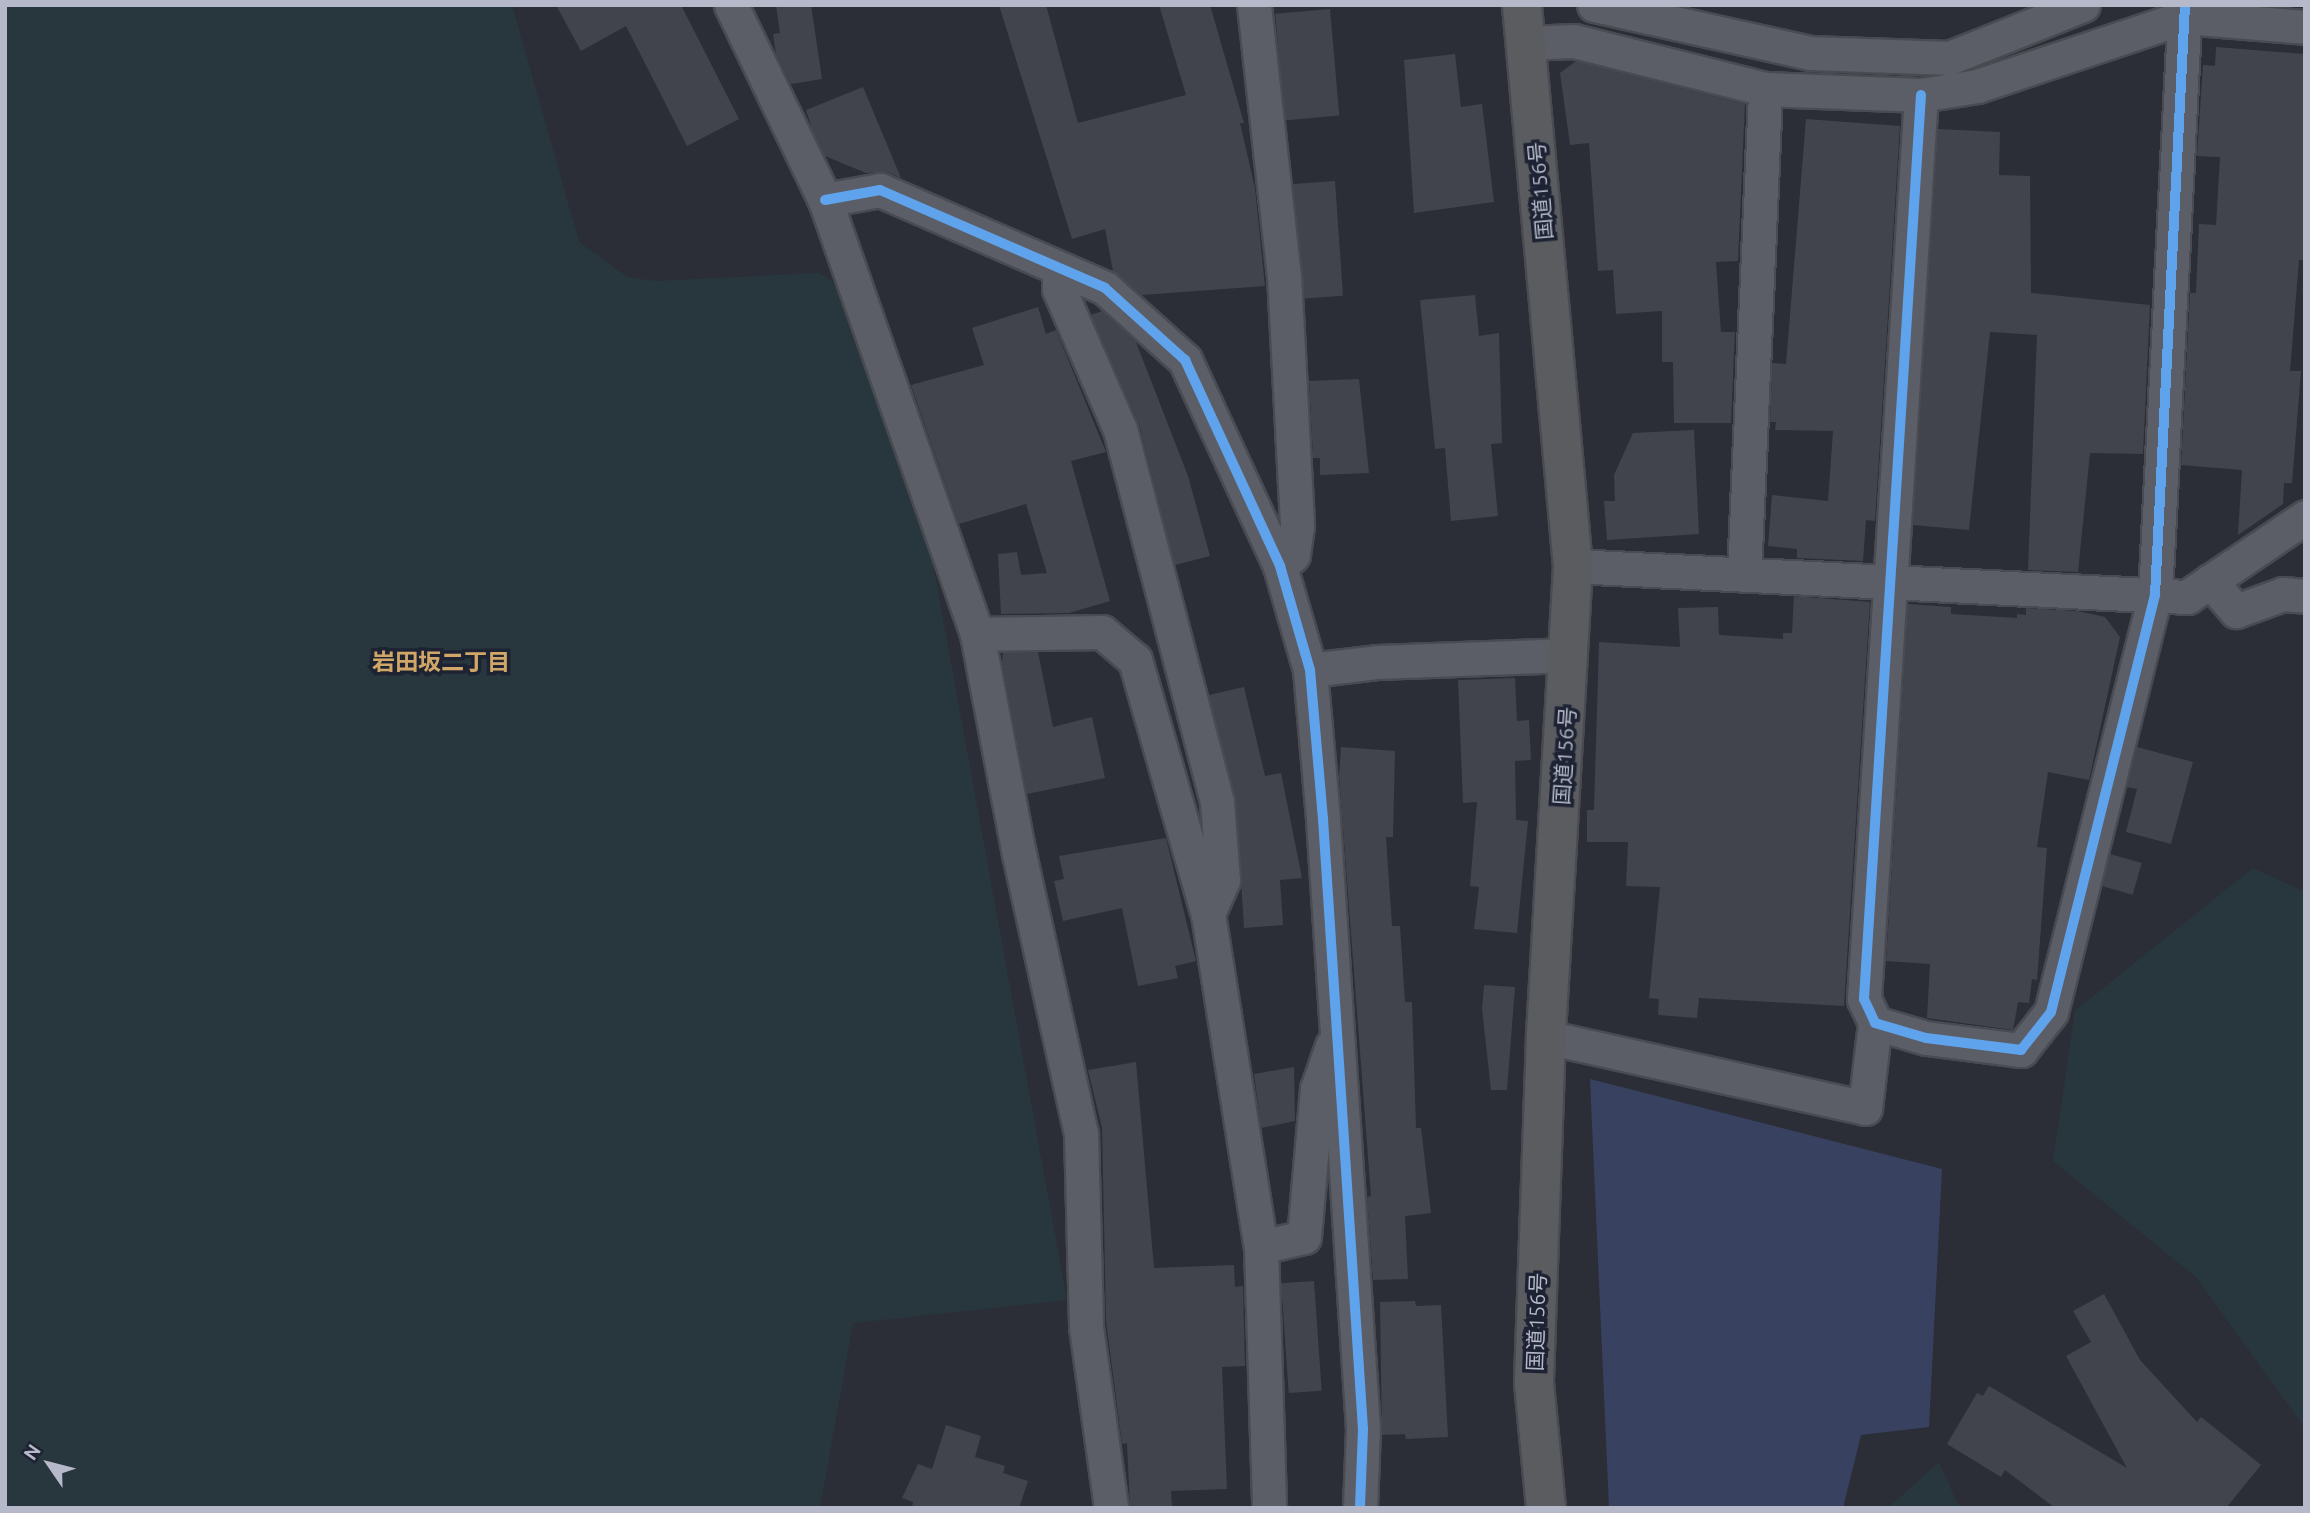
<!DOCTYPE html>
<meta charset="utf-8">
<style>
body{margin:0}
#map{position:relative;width:2310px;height:1513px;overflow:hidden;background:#2b2e37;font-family:Ubuntu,"Noto Sans JP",sans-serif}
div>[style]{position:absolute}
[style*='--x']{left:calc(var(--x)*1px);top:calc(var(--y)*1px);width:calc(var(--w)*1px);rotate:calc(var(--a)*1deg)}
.green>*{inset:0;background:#28373d}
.water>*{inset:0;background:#384260}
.building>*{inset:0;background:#41444d;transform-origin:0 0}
.roads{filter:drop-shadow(2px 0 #494b52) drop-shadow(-2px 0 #494b52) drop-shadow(0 2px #494b52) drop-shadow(0 -2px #494b52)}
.street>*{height:33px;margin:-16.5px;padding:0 16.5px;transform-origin:16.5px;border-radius:16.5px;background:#5b5e66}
.highway>*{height:38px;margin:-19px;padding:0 19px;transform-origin:19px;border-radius:19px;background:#5a5c60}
.cycleway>*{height:10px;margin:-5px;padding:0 5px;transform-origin:5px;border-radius:5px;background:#60a3ed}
span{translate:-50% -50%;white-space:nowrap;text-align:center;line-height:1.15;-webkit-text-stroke:7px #1e2333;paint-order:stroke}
.street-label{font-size:21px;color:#b5b9c9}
.neighbourhood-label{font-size:23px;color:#d1a767;font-weight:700}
.frame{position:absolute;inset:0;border:7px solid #b5b9c9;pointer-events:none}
.north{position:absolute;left:14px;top:1429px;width:70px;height:70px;-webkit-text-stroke:5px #1e2333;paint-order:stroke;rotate:305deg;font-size:19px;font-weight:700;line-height:28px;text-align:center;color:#b5b9c9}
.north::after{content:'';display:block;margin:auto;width:24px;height:32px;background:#b5b9c9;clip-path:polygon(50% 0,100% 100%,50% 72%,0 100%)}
</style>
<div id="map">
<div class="green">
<i style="clip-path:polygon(5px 5px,512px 5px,579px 242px,627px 277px,656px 281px,819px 273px,869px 304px,896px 361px,1067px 1300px,853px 1323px,820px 1508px,5px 1508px)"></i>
<i style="clip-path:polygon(2253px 868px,2305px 892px,2305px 1428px,2196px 1277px,2053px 1161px,2075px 1011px)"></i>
<i style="clip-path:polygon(1939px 1462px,1957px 1503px,1967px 1508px,1888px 1508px)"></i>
</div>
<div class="water">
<i style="clip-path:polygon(1590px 1079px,1942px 1169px,1929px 1427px,1861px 1435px,1843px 1508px,1609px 1508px)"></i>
</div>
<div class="building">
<i style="clip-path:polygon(556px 5px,681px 5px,739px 119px,687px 146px,626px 26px,581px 51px)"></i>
<i style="clip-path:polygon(776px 5px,811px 5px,822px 79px,791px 84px,776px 54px,773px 34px,780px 33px)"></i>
<i style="clip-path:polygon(999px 5px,1046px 5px,1078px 123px,1186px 95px,1159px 5px,1210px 5px,1244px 123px,1240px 123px,1255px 188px,1265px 286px,1142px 295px,1113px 271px,1105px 229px,1072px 239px)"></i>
<i style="left:1330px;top:9px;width:107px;height:55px;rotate:85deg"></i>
<i style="clip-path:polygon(2216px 47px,2305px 54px,2305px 260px,2299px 260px,2290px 371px,2301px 371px,2292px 483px,2284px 483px,2283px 504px,2238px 535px,2242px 470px,2181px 465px,2190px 293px,2196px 293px,2199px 224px,2216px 225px,2220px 157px,2197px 156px,2203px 65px,2215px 66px)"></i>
<i style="clip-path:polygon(1455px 54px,1461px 107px,1482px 104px,1494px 202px,1414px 213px,1404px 60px)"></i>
<i style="clip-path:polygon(1576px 61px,1745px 104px,1738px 261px,1716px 262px,1721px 332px,1735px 332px,1731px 423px,1674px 423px,1673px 362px,1662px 362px,1662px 311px,1616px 314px,1613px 270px,1598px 271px,1589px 143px,1570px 145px,1560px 73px)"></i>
<i style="clip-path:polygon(863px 87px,901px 178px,887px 172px,866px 173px,825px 156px,813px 132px,806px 110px)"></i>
<i style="clip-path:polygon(1806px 119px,1900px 126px,1875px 521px,1866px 520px,1863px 561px,1797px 558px,1797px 549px,1768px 546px,1772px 495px,1828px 501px,1833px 431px,1775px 430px,1776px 422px,1770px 422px,1772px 363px,1786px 364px)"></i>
<i style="clip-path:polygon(1938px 129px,2000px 132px,1999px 175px,2030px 176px,2031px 293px,2150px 305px,2143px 454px,2090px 453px,2078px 572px,2028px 570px,2037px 335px,1990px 332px,1969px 530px,1913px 525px)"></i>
<i style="left:1335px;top:181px;width:115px;height:42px;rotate:86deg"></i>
<i style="clip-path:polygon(1475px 295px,1479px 336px,1499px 333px,1502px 443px,1491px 444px,1498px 516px,1451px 521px,1445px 448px,1435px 449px,1420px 300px)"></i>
<i style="clip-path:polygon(1038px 307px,1046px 334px,1056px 330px,1106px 452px,1071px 461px,1110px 601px,1069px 613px,1001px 614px,998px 554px,1017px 552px,1021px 575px,1047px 573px,1026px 504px,959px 524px,911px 385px,984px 365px,972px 328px)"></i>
<i style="clip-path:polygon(1102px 311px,1136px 342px,1188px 476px,1210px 556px,1175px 565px,1139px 424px,1091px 315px)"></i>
<i style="clip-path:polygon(1359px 379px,1369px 473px,1320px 475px,1320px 458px,1313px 458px,1309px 381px)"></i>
<i style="clip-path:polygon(1694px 430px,1699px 534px,1607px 540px,1604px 501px,1615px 501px,1614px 475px,1633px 433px)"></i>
<i style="clip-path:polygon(1794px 596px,1870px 602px,1844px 1006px,1699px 998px,1697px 1018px,1658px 1015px,1659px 999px,1649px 998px,1660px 887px,1626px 886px,1628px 842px,1587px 842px,1587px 810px,1594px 810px,1599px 642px,1680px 647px,1678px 608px,1718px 607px,1719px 635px,1783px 639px,1783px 633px,1792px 633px)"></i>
<i style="clip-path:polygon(1908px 604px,1951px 607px,1951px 614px,2017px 618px,2017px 614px,2026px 615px,2026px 608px,2077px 611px,2105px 617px,2120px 637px,2089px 780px,2048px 772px,2037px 847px,2047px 848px,2037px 980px,2032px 979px,2029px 1003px,2018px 1002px,2013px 1030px,1927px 1018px,1930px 964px,1886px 961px)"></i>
<i style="clip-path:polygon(1038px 652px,1053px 727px,1092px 717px,1105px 778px,1027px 794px,1002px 662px,1003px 653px)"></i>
<i style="clip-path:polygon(1515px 678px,1517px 721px,1529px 720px,1531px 760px,1515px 761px,1516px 820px,1528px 821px,1517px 933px,1474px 929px,1479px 887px,1470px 886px,1477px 802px,1463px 803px,1458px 680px)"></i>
<i style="clip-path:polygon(1244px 687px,1265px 776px,1281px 773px,1302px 878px,1280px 880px,1283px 925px,1244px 928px,1236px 801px,1209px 695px)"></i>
<i style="clip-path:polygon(1341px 747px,1395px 751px,1393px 837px,1386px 837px,1392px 926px,1400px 926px,1405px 1002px,1412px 1002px,1416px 1128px,1421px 1128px,1431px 1213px,1405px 1216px,1408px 1279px,1373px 1280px,1367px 1197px,1371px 1196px,1339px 776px)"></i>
<i style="clip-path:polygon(2137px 747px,2193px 762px,2171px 844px,2126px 832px,2137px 789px,2127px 787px)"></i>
<i style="clip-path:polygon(1166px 838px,1196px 961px,1175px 966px,1178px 978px,1138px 986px,1122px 908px,1063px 921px,1054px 881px,1064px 879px,1059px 856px)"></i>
<i style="left:2110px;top:854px;width:33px;height:33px;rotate:16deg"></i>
<i style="clip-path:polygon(1484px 985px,1515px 987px,1507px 1090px,1491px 1090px,1482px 1009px)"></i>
<i style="clip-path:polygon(1136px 1062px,1154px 1268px,1234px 1265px,1235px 1287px,1243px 1286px,1245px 1366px,1222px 1367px,1227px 1489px,1171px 1491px,1172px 1508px,1130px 1508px,1127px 1443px,1122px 1444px,1106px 1321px,1102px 1128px,1088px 1070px)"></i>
<i style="clip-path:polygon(1294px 1067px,1295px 1121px,1261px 1128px,1254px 1074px)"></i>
<i style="left:1314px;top:1281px;width:110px;height:33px;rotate:86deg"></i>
<i style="clip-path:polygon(2104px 1294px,2140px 1360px,2197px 1422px,2201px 1417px,2261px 1465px,2226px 1508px,2055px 1508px,2005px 1470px,2001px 1477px,1947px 1444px,1977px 1393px,1983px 1396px,1989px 1386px,2127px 1468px,2066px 1356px,2091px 1342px,2073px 1311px)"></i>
<i style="clip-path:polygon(1415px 1301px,1416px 1306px,1441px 1305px,1448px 1437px,1406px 1439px,1405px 1434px,1382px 1435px,1380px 1302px)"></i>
<i style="clip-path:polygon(946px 1425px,981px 1436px,975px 1457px,1005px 1466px,1003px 1473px,1028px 1481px,1019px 1508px,912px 1508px,913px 1502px,902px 1498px,918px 1464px,932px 1469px)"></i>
</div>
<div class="roads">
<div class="street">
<i style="--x:731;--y:5;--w:216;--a:64.3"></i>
<i style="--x:825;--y:200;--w:460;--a:70.7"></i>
<i style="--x:977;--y:634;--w:224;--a:79.2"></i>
<i style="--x:1019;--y:854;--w:286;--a:77.5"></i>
<i style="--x:1081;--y:1133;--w:194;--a:88.5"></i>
<i style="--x:1086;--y:1327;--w:183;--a:82.1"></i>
<i style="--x:1254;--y:5;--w:272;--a:83.7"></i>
<i style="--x:1284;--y:275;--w:251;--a:87"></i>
<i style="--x:1297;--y:526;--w:29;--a:98"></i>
<i style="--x:1293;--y:555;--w:17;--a:140"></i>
<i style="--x:1594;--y:5;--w:221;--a:12.5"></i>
<i style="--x:1810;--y:53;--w:139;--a:2.1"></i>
<i style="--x:1949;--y:58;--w:144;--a:-21.6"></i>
<i style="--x:1526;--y:43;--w:48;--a:-2.4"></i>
<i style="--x:1574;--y:41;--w:197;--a:14.1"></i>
<i style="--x:1765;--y:89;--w:156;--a:2.2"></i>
<i style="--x:1921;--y:95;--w:57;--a:-9.1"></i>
<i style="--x:1977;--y:86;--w:218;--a:-18.4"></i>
<i style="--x:2184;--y:17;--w:121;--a:4.7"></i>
<i style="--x:1921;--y:95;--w:906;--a:93.61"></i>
<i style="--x:1864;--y:999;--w:26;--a:65"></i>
<i style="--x:1875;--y:1023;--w:53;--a:16.4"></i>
<i style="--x:1926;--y:1038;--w:96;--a:7.2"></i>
<i style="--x:2021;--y:1050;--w:48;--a:-51.7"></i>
<i style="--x:2051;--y:1012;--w:430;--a:-76"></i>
<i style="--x:2155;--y:595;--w:591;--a:-87.09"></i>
<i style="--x:825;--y:200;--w:56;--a:-10.3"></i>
<i style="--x:880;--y:190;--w:245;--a:23.5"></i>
<i style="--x:1105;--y:288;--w:108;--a:42"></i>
<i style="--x:1185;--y:360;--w:227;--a:65.2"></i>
<i style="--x:1280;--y:566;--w:108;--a:73.9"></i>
<i style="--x:1310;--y:670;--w:150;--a:85"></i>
<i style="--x:1323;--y:819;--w:611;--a:86.25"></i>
<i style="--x:1363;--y:1429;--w:79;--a:92.2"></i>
<i style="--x:1059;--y:269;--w:20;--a:90"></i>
<i style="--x:1059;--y:289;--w:153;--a:66.5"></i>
<i style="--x:1120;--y:429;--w:385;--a:75.4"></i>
<i style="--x:1217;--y:802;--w:78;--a:85.6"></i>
<i style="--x:1223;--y:880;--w:37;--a:114"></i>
<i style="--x:1573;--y:566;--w:615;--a:2.89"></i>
<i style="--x:2187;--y:597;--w:143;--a:-34.1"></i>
<i style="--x:1744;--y:575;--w:486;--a:-87.5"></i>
<i style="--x:2210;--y:581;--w:40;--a:49"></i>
<i style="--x:2236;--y:611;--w:50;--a:-19.9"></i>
<i style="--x:2283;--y:594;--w:22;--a:5"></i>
<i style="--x:977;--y:634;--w:125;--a:-0.9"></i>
<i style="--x:1102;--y:632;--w:43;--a:40.3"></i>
<i style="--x:1135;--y:660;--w:264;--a:74"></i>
<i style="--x:1208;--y:914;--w:337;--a:81"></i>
<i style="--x:1261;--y:1247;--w:261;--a:88.2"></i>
<i style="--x:1310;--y:670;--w:67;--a:-6.8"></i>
<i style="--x:1377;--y:662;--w:193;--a:-2.1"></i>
<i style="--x:1546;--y:1037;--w:327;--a:12.5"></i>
<i style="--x:1865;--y:1108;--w:86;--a:-83.3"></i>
<i style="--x:1261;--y:1247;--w:44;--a:-13.1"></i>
<i style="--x:1304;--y:1237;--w:149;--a:-85"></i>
<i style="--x:1317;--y:1089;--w:46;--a:-70.8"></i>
</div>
<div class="highway">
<i style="--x:1522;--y:5;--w:563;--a:84.81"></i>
<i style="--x:1573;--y:566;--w:472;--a:93.3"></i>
<i style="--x:1546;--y:1037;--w:346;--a:92"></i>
<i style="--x:1534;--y:1383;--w:126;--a:84.5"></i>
</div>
</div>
<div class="cycleway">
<i style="--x:1921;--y:95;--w:906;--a:93.61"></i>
<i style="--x:1864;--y:999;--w:26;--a:65"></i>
<i style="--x:1875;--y:1023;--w:53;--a:16.4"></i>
<i style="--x:1926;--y:1038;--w:96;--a:7.2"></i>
<i style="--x:2021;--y:1050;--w:48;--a:-51.7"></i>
<i style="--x:2051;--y:1012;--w:430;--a:-76"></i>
<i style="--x:2155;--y:595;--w:591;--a:-87.09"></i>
<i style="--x:825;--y:200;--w:56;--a:-10.3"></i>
<i style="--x:880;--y:190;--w:245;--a:23.5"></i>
<i style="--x:1105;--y:288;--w:108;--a:42"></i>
<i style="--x:1185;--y:360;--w:227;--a:65.2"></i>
<i style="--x:1280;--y:566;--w:108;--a:73.9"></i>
<i style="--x:1310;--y:670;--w:150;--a:85"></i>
<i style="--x:1323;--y:819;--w:611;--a:86.25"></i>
<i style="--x:1363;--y:1429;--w:79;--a:92.2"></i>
</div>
<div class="street-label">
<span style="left:1540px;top:191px;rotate:-95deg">国道156号</span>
<span style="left:1564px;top:756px;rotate:-86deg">国道156号</span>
<span style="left:1536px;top:1322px;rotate:-88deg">国道156号</span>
</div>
<div class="neighbourhood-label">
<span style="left:441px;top:662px">岩田坂二丁目</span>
</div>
<div class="frame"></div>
<div class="north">N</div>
</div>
